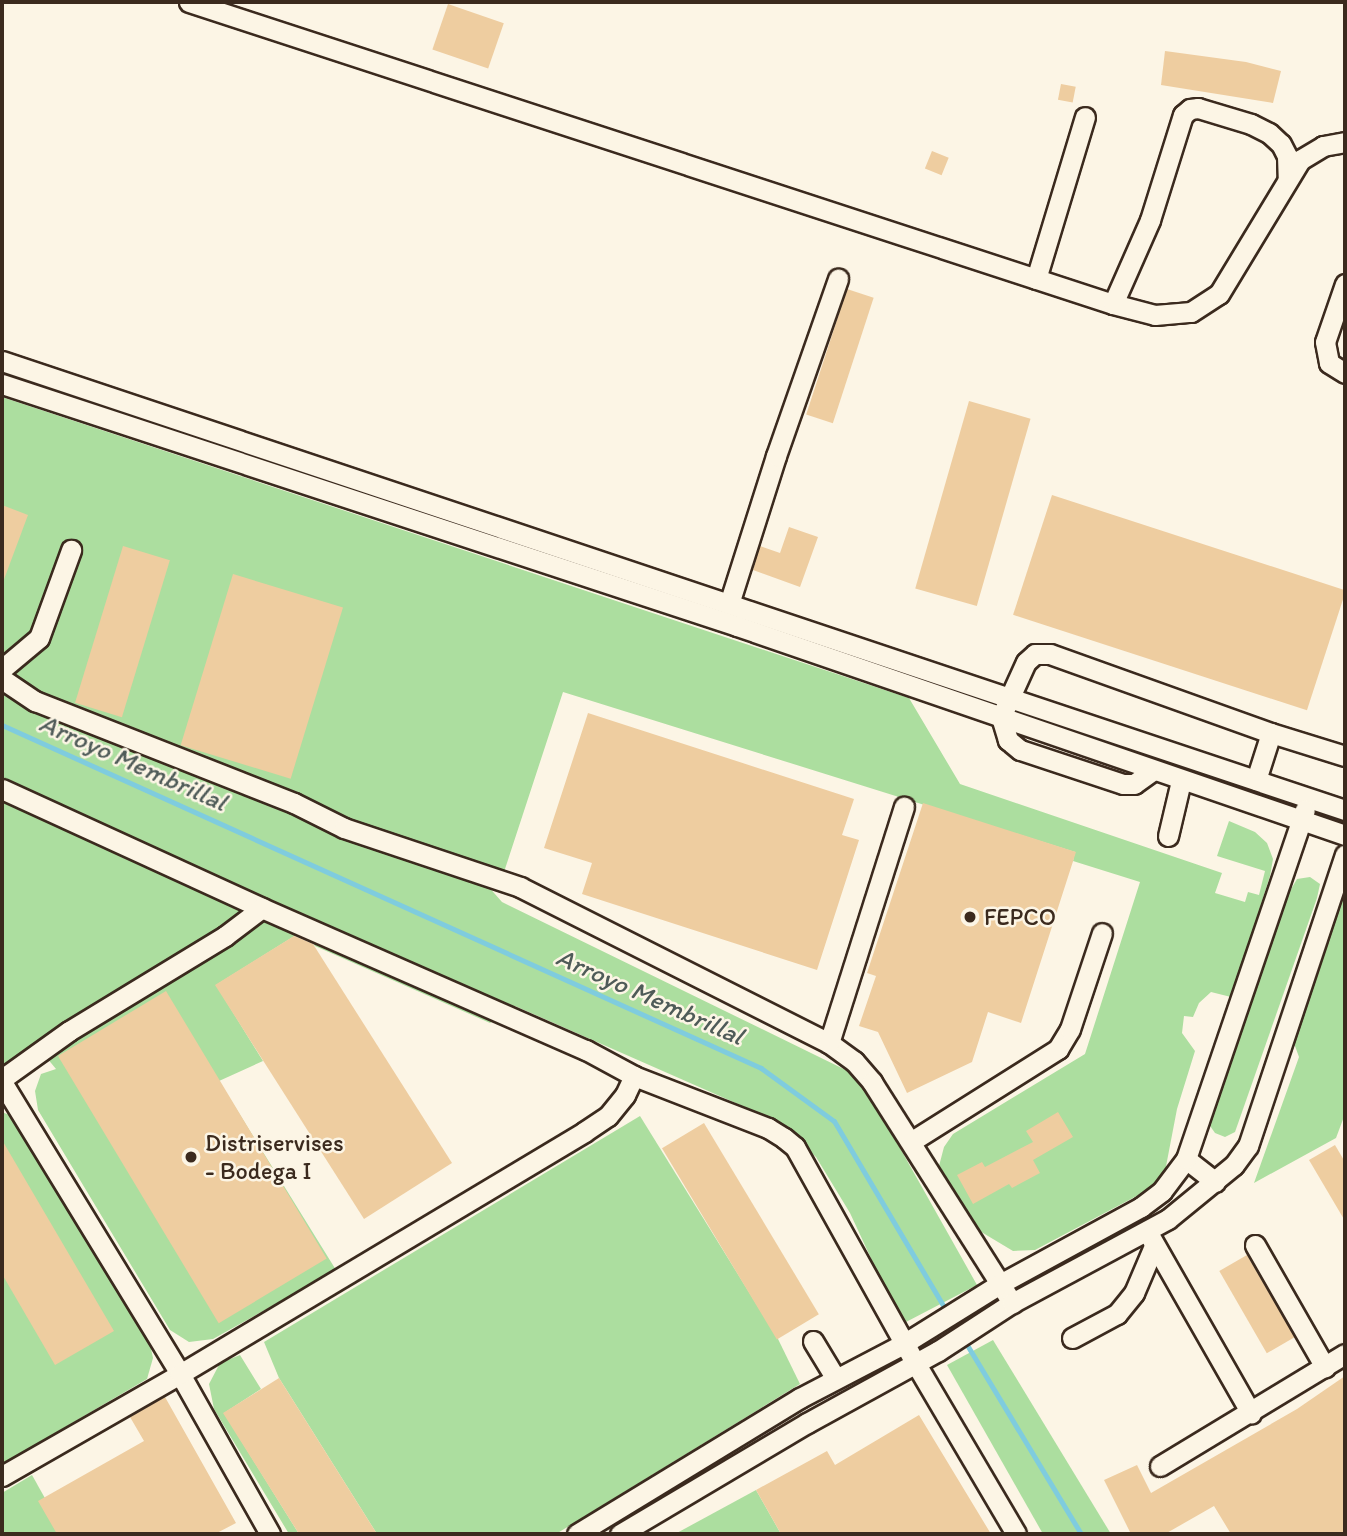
<!DOCTYPE html>
<style>
body{margin:0}
#map{position:relative;width:1347px;height:1536px;overflow:hidden;background:#fcf5e5;font-family:Itim,sans-serif}
div>[style]{position:absolute}
[style*='--x']{left:calc(var(--x)*1px);top:calc(var(--y)*1px);width:calc(var(--w)*1px);rotate:calc(var(--a)*1deg)}
.green>*{inset:0;background:#acde9f}
.stream>*{height:5px;margin:-2.5px;padding:0 2.5px;transform-origin:2.5px;border-radius:2.5px;background:#7fccde}
.building>*{inset:0;background:#eecda0;transform-origin:0 0}
.roads{filter:drop-shadow(2px 0 #3b2a1e) drop-shadow(-2px 0 #3b2a1e) drop-shadow(0 2px #3b2a1e) drop-shadow(0 -2px #3b2a1e)}
.minor>*{height:19px;margin:-9.5px;padding:0 9.5px;transform-origin:9.5px;border-radius:9.5px;background:#fcf5e5}
.dots>*{width:19px;height:19px;translate:-50% -50%;box-sizing:border-box;border:4px solid #fcf5e5;border-radius:50%}
span{translate:-50% -50%;white-space:nowrap;text-align:center;line-height:1.15;-webkit-text-stroke:5px #fcf5e5;paint-order:stroke}
.poi-label{font-size:24px;color:#3b2a1e}
.left{translate:0 -50%;text-align:left}
.water-label{font-size:26px;color:#4f5b58;font-style:italic}
.frame{position:absolute;inset:0;border:4px solid #3b2a1e;pointer-events:none}
</style>
<div id="map">
<div class="green">
<i style="clip-path:polygon(2px 397px,909px 698px,960px 784px,1222px 873px,1215px 893px,1245px 902px,1248px 892px,1259px 895px,1265px 871px,1217px 856px,1229px 821px,1255px 832px,1267px 843px,1273px 859px,1270px 876px,1231px 997px,1211px 992px,1199px 1003px,1193px 1017px,1184px 1016px,1182px 1033px,1195px 1051px,1177px 1109px,1163px 1182px,1035px 1250px,1013px 1251px,978px 1230px,939px 1166px,944px 1147px,953px 1134px,1085px 1054px,1140px 882px,1073px 861px,1075px 852px,563px 692px,503px 875px,487px 885px,502px 902px,860px 1077px,977px 1285px,906px 1322px,889px 1297px,850px 1213px,816px 1157px,779px 1122px,515px 1006px,490px 1023px,315px 946px,304px 930px,216px 985px,263px 1061px,219px 1081px,336px 1270px,213px 1339px,189px 1342px,170px 1330px,38px 1110px,35px 1091px,41px 1074px,56px 1069px,37px 1046px,2px 1066px)"></i>
<i style="clip-path:polygon(1310px 877px,1320px 884px,1317px 898px,1235px 1132px,1225px 1137px,1215px 1133px,1208px 1123px,1290px 891px,1297px 879px)"></i>
<i style="clip-path:polygon(1345px 890px,1345px 1114px,1336px 1138px,1254px 1183px,1299px 1057px,1291px 1035px,1340px 895px)"></i>
<i style="clip-path:polygon(2px 1112px,19px 1119px,150px 1344px,153px 1358px,147px 1379px,2px 1464px)"></i>
<i style="clip-path:polygon(640px 1116px,778px 1339px,800px 1384px,556px 1534px,377px 1534px,279px 1378px,264px 1342px)"></i>
<i style="clip-path:polygon(993px 1340px,1111px 1534px,1043px 1534px,947px 1365px)"></i>
<i style="clip-path:polygon(240px 1355px,261px 1389px,224px 1413px,299px 1534px,289px 1534px,214px 1409px,209px 1384px,220px 1363px)"></i>
<i style="clip-path:polygon(32px 1475px,65px 1534px,2px 1534px,2px 1493px)"></i>
<i style="clip-path:polygon(756px 1490px,781px 1534px,675px 1534px)"></i>
</div>
<div class="stream">
<i style="--x:2;--y:725;--w:833;--a:24.32"></i>
<i style="--x:761;--y:1068;--w:90;--a:36"></i>
<i style="--x:834;--y:1121;--w:222;--a:59.4"></i>
<i style="--x:952;--y:1320;--w:250;--a:58.9"></i>
</div>
<div class="building">
<i style="left:448px;top:4px;width:59px;height:48px;rotate:19deg"></i>
<i style="clip-path:polygon(1165px 51px,1246px 62px,1281px 71px,1273px 103px,1161px 85px)"></i>
<i style="left:1061px;top:84px;width:15px;height:16px;rotate:11deg"></i>
<i style="left:932px;top:151px;width:18px;height:19px;rotate:22deg"></i>
<i style="left:847px;top:289px;width:28px;height:132px;rotate:18deg"></i>
<i style="left:969px;top:401px;width:64px;height:195px;rotate:16deg"></i>
<i style="left:1052px;top:495px;width:309px;height:126px;rotate:18deg"></i>
<i style="clip-path:polygon(2px 505px,28px 515px,3px 582px,2px 582px)"></i>
<i style="clip-path:polygon(789px 527px,818px 537px,800px 587px,753px 570px,760px 546px,780px 553px)"></i>
<i style="left:123px;top:546px;width:49px;height:164px;rotate:17deg"></i>
<i style="left:233px;top:574px;width:115px;height:179px;rotate:17deg"></i>
<i style="clip-path:polygon(588px 713px,854px 799px,842px 835px,859px 840px,817px 970px,582px 894px,592px 863px,544px 848px)"></i>
<i style="clip-path:polygon(923px 803px,1076px 852px,1021px 1023px,988px 1012px,972px 1062px,907px 1093px,878px 1032px,859px 1026px,876px 976px,867px 973px)"></i>
<i style="clip-path:polygon(294px 936px,313px 944px,452px 1163px,364px 1219px,215px 985px)"></i>
<i style="left:166px;top:991px;width:312px;height:126px;rotate:59deg"></i>
<i style="clip-path:polygon(1058px 1112px,1073px 1137px,1033px 1160px,1040px 1173px,1012px 1188px,1009px 1184px,973px 1204px,957px 1175px,982px 1162px,985px 1167px,1033px 1142px,1026px 1131px)"></i>
<i style="left:704px;top:1123px;width:223px;height:49px;rotate:59deg"></i>
<i style="clip-path:polygon(2px 1140px,114px 1331px,55px 1365px,2px 1274px)"></i>
<i style="clip-path:polygon(1335px 1145px,1345px 1162px,1345px 1221px,1309px 1160px)"></i>
<i style="left:1247px;top:1255px;width:95px;height:32px;rotate:60deg"></i>
<i style="clip-path:polygon(1345px 1376px,1345px 1534px,1231px 1534px,1214px 1506px,1165px 1534px,1131px 1534px,1104px 1480px,1137px 1465px,1151px 1493px,1297px 1409px)"></i>
<i style="clip-path:polygon(279px 1378px,377px 1534px,299px 1534px,223px 1413px)"></i>
<i style="clip-path:polygon(165px 1397px,236px 1523px,215px 1534px,57px 1534px,38px 1501px,144px 1441px,130px 1417px)"></i>
<i style="clip-path:polygon(919px 1415px,991px 1534px,781px 1534px,756px 1490px,827px 1451px,835px 1465px)"></i>
</div>
<div class="roads">
<div class="minor">
<i style="--x:189;--y:2;--w:972;--a:18.1"></i>
<i style="--x:1113;--y:304;--w:43;--a:14.7"></i>
<i style="--x:1155;--y:315;--w:36;--a:-5"></i>
<i style="--x:1191;--y:312;--w:33;--a:-33"></i>
<i style="--x:1219;--y:294;--w:157;--a:-58.8"></i>
<i style="--x:1300;--y:160;--w:27;--a:-31"></i>
<i style="--x:1323;--y:146;--w:22;--a:-10"></i>
<i style="--x:1036;--y:279;--w:169;--a:-73.2"></i>
<i style="--x:1345;--y:284;--w:61;--a:109"></i>
<i style="--x:1325;--y:342;--w:21;--a:79"></i>
<i style="--x:1329;--y:363;--w:19;--a:32"></i>
<i style="--x:1113;--y:304;--w:92;--a:-66.2"></i>
<i style="--x:1150;--y:220;--w:110;--a:-72.6"></i>
<i style="--x:1183;--y:115;--w:9;--a:-41"></i>
<i style="--x:1190;--y:109;--w:8;--a:-7"></i>
<i style="--x:1198;--y:108;--w:55;--a:16.8"></i>
<i style="--x:1251;--y:124;--w:20;--a:27"></i>
<i style="--x:1269;--y:133;--w:16;--a:43"></i>
<i style="--x:1281;--y:144;--w:13;--a:63"></i>
<i style="--x:1287;--y:156;--w:23;--a:88"></i>
<i style="--x:2;--y:361;--w:1416;--a:18.49"></i>
<i style="--x:2;--y:384;--w:774;--a:18.22"></i>
<i style="--x:737;--y:626;--w:643;--a:18.97"></i>
<i style="--x:729;--y:604;--w:155;--a:-72.4"></i>
<i style="--x:776;--y:456;--w:188;--a:-70.7"></i>
<i style="--x:2;--y:669;--w:48;--a:-40"></i>
<i style="--x:39;--y:638;--w:94;--a:-70"></i>
<i style="--x:2;--y:679;--w:40;--a:34"></i>
<i style="--x:35;--y:701;--w:278;--a:21.5"></i>
<i style="--x:294;--y:803;--w:56;--a:26.6"></i>
<i style="--x:344;--y:828;--w:186;--a:18.5"></i>
<i style="--x:520;--y:887;--w:346;--a:26.8"></i>
<i style="--x:829;--y:1043;--w:31;--a:36"></i>
<i style="--x:854;--y:1061;--w:28;--a:49"></i>
<i style="--x:872;--y:1082;--w:262;--a:57.6"></i>
<i style="--x:1152;--y:771;--w:22;--a:144"></i>
<i style="--x:1134;--y:784;--w:11;--a:180"></i>
<i style="--x:1123;--y:784;--w:108;--a:-161.7"></i>
<i style="--x:1020;--y:750;--w:16;--a:-140"></i>
<i style="--x:1008;--y:740;--w:24;--a:-107"></i>
<i style="--x:1001;--y:717;--w:60;--a:-65.6"></i>
<i style="--x:1026;--y:662;--w:12;--a:-42"></i>
<i style="--x:1035;--y:654;--w:15;--a:0"></i>
<i style="--x:1050;--y:654;--w:235;--a:19.7"></i>
<i style="--x:1271;--y:733;--w:77;--a:17.3"></i>
<i style="--x:1256;--y:780;--w:49;--a:-72.3"></i>
<i style="--x:2;--y:789;--w:286;--a:24.6"></i>
<i style="--x:262;--y:908;--w:354;--a:23.7"></i>
<i style="--x:586;--y:1050;--w:55;--a:28.4"></i>
<i style="--x:634;--y:1076;--w:144;--a:21.2"></i>
<i style="--x:768;--y:1128;--w:19;--a:32"></i>
<i style="--x:784;--y:1138;--w:14;--a:39"></i>
<i style="--x:795;--y:1147;--w:248;--a:60.9"></i>
<i style="--x:916;--y:1364;--w:197;--a:59.5"></i>
<i style="--x:1168;--y:836;--w:57;--a:-76.7"></i>
<i style="--x:829;--y:1043;--w:248;--a:-72.4"></i>
<i style="--x:2;--y:1079;--w:82;--a:-35.6"></i>
<i style="--x:69;--y:1031;--w:183;--a:-31.3"></i>
<i style="--x:225;--y:936;--w:46;--a:-37.1"></i>
<i style="--x:2;--y:1082;--w:342;--a:58.6"></i>
<i style="--x:180;--y:1374;--w:184;--a:60.6"></i>
<i style="--x:912;--y:1141;--w:173;--a:-32.2"></i>
<i style="--x:1058;--y:1049;--w:23;--a:-59"></i>
<i style="--x:1070;--y:1029;--w:101;--a:-71.6"></i>
<i style="--x:1186;--y:1159;--w:37;--a:38"></i>
<i style="--x:1147;--y:1231;--w:210;--a:60.3"></i>
<i style="--x:1255;--y:1245;--w:141;--a:60.2"></i>
<i style="--x:1072;--y:1338;--w:51;--a:-28.1"></i>
<i style="--x:1117;--y:1314;--w:27;--a:-51"></i>
<i style="--x:1134;--y:1293;--w:51;--a:-66.9"></i>
<i style="--x:813;--y:1341;--w:44;--a:58.8"></i>
<i style="--x:1160;--y:1466;--w:216;--a:-31.2"></i>
<i style="--x:2;--y:1476;--w:205;--a:-29.8"></i>
<i style="--x:180;--y:1374;--w:471;--a:-30.9"></i>
<i style="--x:584;--y:1132;--w:29;--a:-34"></i>
<i style="--x:608;--y:1116;--w:27;--a:-51"></i>
<i style="--x:625;--y:1095;--w:21;--a:-65"></i>
<i style="--x:577;--y:1534;--w:261;--a:-31.4"></i>
<i style="--x:800;--y:1398;--w:119;--a:-27.6"></i>
<i style="--x:905;--y:1343;--w:110;--a:-31.9"></i>
<i style="--x:998;--y:1285;--w:163;--a:-28.6"></i>
<i style="--x:1141;--y:1207;--w:26;--a:-37"></i>
<i style="--x:1162;--y:1191;--w:40;--a:-53"></i>
<i style="--x:1186;--y:1159;--w:369;--a:-71.2"></i>
<i style="--x:620;--y:1534;--w:217;--a:-30.7"></i>
<i style="--x:807;--y:1423;--w:149;--a:-28.8"></i>
<i style="--x:938;--y:1351;--w:88;--a:-33"></i>
<i style="--x:1012;--y:1303;--w:177;--a:-28.3"></i>
<i style="--x:1168;--y:1219;--w:85;--a:-39.3"></i>
<i style="--x:1234;--y:1165;--w:24;--a:-54"></i>
<i style="--x:1248;--y:1146;--w:307;--a:-71.6"></i>
</div>
</div>
<div class="dots">
<i style="left:970px;top:917px;background:#3b2a1e"></i>
<i style="left:191px;top:1157px;background:#3b2a1e"></i>
</div>
<div class="poi-label">
<span class="left" style="left:984px;top:917px">FEPCO</span>
<span class="left" style="left:205px;top:1157px">Distriservises<br>- Bodega I</span>
</div>
<div class="water-label">
<span style="left:133px;top:763px;rotate:24deg">Arroyo Membrillal</span>
<span style="left:650px;top:997px;rotate:24deg">Arroyo Membrillal</span>
</div>
<div class="frame"></div>
</div>
